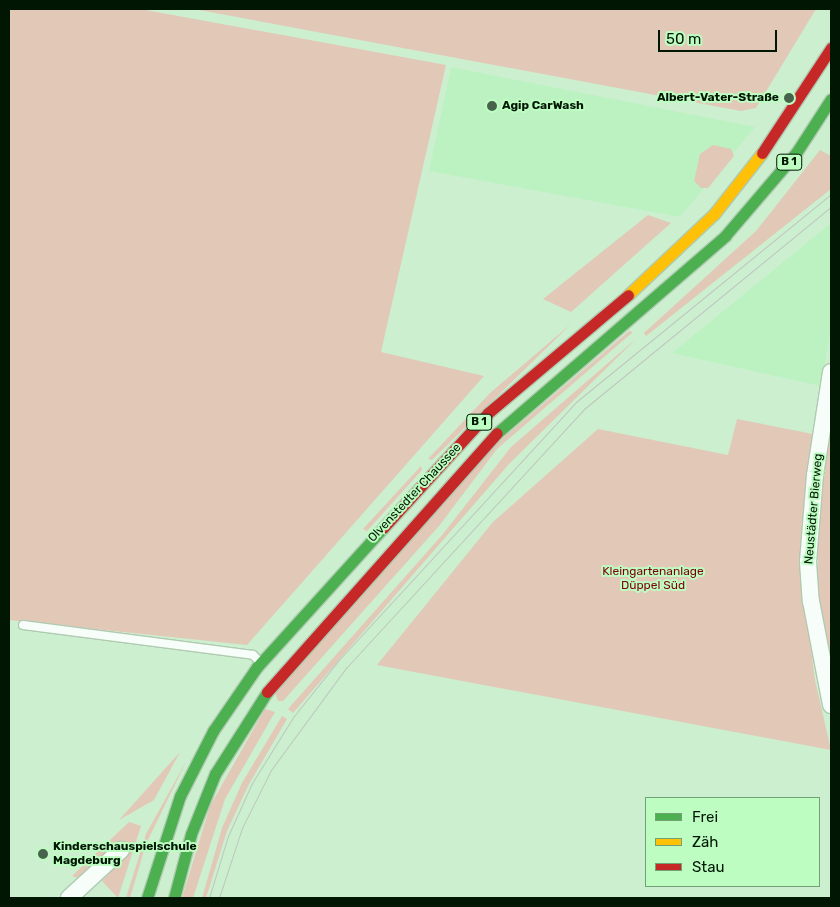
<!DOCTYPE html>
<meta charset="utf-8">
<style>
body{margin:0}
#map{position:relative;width:840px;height:907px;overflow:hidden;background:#ccefcf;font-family:Rubik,sans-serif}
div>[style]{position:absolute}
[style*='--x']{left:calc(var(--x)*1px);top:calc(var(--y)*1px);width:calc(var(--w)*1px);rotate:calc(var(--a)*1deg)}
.built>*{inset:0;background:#bcf2c1}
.green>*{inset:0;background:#e2c8b6}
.roads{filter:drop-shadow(1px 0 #afcab1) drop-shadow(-1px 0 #afcab1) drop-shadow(0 1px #afcab1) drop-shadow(0 -1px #afcab1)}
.lane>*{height:8px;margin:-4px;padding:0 4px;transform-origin:4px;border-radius:4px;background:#f7fdf8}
.street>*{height:16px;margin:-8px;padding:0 8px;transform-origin:8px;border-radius:8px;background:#f7fdf8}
.fast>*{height:11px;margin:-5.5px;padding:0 5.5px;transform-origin:5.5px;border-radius:5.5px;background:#4caf50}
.slow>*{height:11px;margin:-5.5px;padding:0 5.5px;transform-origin:5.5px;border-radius:5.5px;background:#ffc107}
.jam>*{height:11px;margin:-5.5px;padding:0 5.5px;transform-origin:5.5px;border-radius:5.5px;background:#c62828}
.tram>*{height:1px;margin:-0.5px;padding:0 0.5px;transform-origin:0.5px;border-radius:0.5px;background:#bdc7be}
.dots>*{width:14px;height:14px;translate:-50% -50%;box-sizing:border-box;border:2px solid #befdc2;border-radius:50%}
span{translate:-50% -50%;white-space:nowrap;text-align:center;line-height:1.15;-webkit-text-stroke:4px #befdc2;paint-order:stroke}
.shield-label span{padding:1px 4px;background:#befdc2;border:1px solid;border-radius:4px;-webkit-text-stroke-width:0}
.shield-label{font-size:11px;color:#011704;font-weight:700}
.poi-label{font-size:12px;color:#011704;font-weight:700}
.right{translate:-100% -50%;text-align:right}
.left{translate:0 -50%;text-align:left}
.street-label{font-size:12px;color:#011704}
.park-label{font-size:12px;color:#7f000a}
.frame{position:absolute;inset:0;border:10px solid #011704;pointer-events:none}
.legend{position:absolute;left:645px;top:797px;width:175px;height:90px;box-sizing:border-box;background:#befdc2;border:1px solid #72a176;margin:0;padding:6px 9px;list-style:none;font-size:15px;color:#011704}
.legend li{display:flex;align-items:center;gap:10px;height:25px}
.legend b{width:25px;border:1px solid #72a176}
.scale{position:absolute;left:658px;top:30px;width:119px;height:22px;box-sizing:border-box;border:2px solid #011704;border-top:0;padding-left:6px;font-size:15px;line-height:18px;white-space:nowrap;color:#011704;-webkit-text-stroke:4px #befdc2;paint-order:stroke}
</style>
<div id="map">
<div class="built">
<i style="clip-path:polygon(451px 67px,755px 127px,680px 217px,429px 171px)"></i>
<i style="clip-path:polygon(831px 223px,831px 327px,821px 386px,672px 353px)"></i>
</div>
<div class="green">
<i style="clip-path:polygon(9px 9px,140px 9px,446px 65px,381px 352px,484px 376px,247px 645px,9px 620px)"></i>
<i style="clip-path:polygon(194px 9px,816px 9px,756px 108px,741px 111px)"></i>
<i style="clip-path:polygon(713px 145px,731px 149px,734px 156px,708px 188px,701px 188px,694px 181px,700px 154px)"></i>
<i style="clip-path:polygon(820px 150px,831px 156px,831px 189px,646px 336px,644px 333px,756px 231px)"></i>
<i style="clip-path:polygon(648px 215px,671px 223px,571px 312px,543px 299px)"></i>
<i style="clip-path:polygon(571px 324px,432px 460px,428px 459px,490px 393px)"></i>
<i style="clip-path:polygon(629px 331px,633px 332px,497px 449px,439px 526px,283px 701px,278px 701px,275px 692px,306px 653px,494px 446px)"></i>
<i style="clip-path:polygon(637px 338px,509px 464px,293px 713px,288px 709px,443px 534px,511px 447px)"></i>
<i style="clip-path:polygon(737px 419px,813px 434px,800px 565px,815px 680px,831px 750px,377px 665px,493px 522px,598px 429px,728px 455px)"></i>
<i style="clip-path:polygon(826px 432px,831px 433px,831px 673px,818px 617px,818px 509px)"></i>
<i style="clip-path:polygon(421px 466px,422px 470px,367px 531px,363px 529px)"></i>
<i style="clip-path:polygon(265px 709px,275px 712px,225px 799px,193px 898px,182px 898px,210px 806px)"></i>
<i style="clip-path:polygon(282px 716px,287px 719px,249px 784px,227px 831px,206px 898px,202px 898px,222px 828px,242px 783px)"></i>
<i style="clip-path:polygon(180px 752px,154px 800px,119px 820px)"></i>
<i style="clip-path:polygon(187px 760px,146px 844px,130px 898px,126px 898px,146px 834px)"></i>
<i style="clip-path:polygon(129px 822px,141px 826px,118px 898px,102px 881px,127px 854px,81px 879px,72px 876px)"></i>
</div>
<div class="roads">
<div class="lane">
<i style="--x:23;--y:625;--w:232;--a:7.4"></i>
<i style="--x:253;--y:655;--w:7;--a:45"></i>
</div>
<div class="street">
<i style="--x:831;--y:372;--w:104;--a:98.8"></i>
<i style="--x:815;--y:475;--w:87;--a:94.6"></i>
<i style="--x:808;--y:562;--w:39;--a:86"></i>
<i style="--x:811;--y:601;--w:106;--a:79.1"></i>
<i style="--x:69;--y:898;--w:71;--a:-42.7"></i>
</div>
<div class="fast">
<i style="--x:497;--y:433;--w:301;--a:-40.8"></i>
<i style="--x:725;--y:236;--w:109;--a:-49.5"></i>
<i style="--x:796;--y:153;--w:64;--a:-57.1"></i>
<i style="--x:147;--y:898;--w:107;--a:-72.1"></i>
<i style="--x:180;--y:796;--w:73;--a:-63.1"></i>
<i style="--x:213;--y:731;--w:78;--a:-55.5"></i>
<i style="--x:257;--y:667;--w:188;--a:-47.8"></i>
<i style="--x:174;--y:898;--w:66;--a:-75.1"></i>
<i style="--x:191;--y:834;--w:65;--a:-68.2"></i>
<i style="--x:215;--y:774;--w:97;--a:-57.6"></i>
</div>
<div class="slow">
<i style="--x:628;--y:295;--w:118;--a:-43.3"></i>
<i style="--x:714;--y:214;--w:78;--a:-51.8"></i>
</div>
<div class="jam">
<i style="--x:762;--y:153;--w:126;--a:-56.7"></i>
<i style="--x:383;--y:528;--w:156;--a:-47.6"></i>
<i style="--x:488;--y:413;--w:183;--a:-40.1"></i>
<i style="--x:267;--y:692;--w:346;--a:-48.4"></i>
</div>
</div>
<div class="tram">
<i style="--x:209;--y:898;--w:65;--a:-73"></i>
<i style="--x:228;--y:836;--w:58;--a:-65.6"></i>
<i style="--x:252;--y:783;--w:79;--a:-57.9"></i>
<i style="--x:294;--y:716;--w:70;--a:-51.3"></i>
<i style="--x:338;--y:661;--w:352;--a:-47.4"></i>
<i style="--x:576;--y:402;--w:329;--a:-39.2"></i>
<i style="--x:219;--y:898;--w:74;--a:-71.8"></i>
<i style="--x:242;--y:828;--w:65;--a:-63.4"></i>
<i style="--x:271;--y:770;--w:127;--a:-53.7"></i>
<i style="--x:346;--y:668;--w:352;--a:-47.4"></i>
<i style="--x:584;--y:409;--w:319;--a:-39.3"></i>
</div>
<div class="dots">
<i style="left:789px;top:98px;background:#48634b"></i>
<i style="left:492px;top:106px;background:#48634b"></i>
<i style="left:43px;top:854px;background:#48634b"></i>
</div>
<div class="shield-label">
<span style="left:789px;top:162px">B 1</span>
<span style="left:479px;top:422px">B 1</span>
</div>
<div class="poi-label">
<span class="right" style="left:779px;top:98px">Albert-Vater-Straße</span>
<span class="left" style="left:502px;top:106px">Agip CarWash</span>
<span class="left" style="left:53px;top:854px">Kinderschauspielschule<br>Magdeburg</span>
</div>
<div class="street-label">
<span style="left:415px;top:493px;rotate:-47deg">Olvenstedter Chaussee</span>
<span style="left:814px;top:509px;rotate:-85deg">Neustädter Bierweg</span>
</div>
<div class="park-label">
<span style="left:653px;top:579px">Kleingartenanlage<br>Düppel Süd</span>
</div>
<div class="frame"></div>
<ul class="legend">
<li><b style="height:6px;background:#4caf50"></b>Frei</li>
<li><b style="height:6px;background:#ffc107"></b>Zäh</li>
<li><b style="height:6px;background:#c62828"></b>Stau</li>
</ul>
<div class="scale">50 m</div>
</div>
